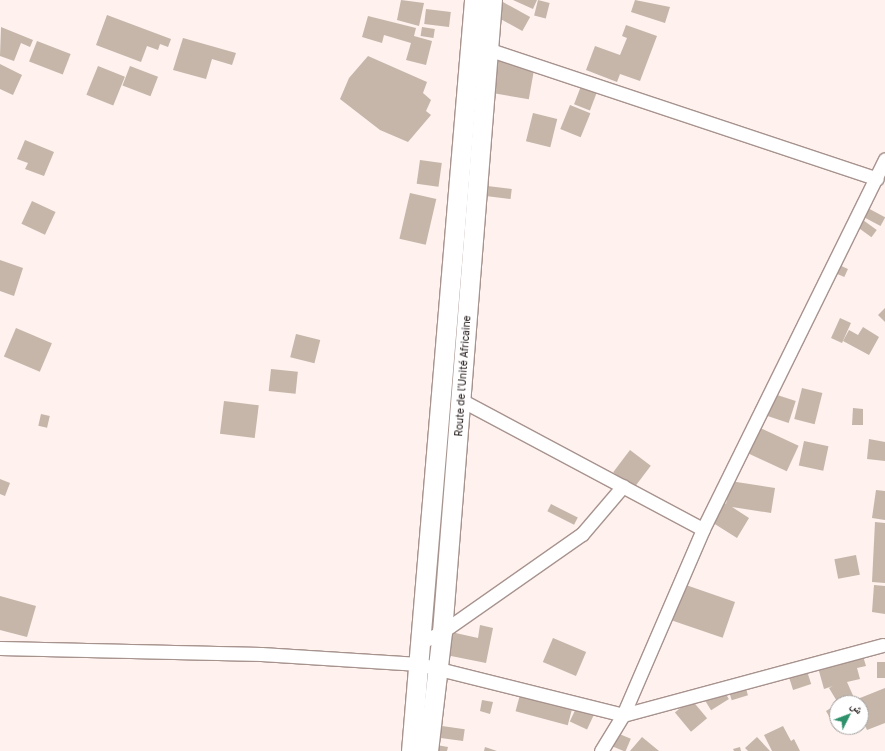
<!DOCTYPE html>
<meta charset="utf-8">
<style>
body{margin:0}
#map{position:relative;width:885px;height:751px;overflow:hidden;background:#fef1ee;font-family:"Golos Text","Noto Naskh Arabic",sans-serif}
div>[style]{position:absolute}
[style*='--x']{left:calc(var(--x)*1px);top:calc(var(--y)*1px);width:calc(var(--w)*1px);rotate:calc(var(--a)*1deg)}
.building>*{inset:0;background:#c5b6a9;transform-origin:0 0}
.roads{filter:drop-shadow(1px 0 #a7938e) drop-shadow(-1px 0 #a7938e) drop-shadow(0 1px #a7938e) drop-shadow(0 -1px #a7938e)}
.minor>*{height:13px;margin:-6.5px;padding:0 6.5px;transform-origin:6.5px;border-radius:6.5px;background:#fff}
.secondary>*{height:19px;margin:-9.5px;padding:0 9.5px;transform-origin:9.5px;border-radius:9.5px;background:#fff}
span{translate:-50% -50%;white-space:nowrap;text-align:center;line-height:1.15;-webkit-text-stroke:4px #fff;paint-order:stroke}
.street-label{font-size:10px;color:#18110f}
.north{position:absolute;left:829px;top:695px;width:40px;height:40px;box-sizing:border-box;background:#fff;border:1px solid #a3a09f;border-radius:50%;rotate:48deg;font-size:11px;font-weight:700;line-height:16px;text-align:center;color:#18110f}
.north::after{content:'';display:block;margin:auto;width:14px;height:18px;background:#2e916c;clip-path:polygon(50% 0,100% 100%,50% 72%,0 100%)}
</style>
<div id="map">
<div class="building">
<i style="clip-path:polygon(401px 0,424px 3px,419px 26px,397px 20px)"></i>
<i style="clip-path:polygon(513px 0,537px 0,533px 9px)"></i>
<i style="left:538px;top:0;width:12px;height:16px;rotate:14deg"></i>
<i style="clip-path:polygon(635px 0,670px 7px,665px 23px,631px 12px)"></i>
<i style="left:503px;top:2px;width:31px;height:16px;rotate:29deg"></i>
<i style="left:426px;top:9px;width:25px;height:15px;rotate:7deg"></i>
<i style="clip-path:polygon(107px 15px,171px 39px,168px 47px,160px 44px,158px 50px,147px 46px,141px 62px,96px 45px)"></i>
<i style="clip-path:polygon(368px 16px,416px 28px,414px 36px,432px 41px,426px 65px,406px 60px,411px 43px,384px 35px,382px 43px,362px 37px)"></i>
<i style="clip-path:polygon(626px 25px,657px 36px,640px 81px,620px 74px,617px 82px,586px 70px,595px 46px,620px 55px,627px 38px,622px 36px)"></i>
<i style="clip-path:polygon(1px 27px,33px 40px,30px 47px,21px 43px,14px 61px,0 56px)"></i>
<i style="left:422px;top:27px;width:13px;height:9px;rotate:9deg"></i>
<i style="clip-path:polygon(183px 38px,236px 53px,232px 65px,212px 59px,206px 79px,173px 70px)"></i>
<i style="left:37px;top:41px;width:36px;height:22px;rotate:21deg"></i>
<i style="left:496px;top:55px;width:40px;height:38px;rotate:10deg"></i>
<i style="clip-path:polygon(368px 56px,427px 82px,423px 93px,431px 100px,426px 111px,431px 115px,408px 142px,380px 130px,340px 99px,349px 78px)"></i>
<i style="clip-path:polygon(0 64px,22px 75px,13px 95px,0 89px)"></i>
<i style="left:98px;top:66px;width:29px;height:31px;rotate:22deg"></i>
<i style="left:130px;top:66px;width:30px;height:21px;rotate:21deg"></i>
<i style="left:583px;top:81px;width:17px;height:25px;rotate:21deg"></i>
<i style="left:570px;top:105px;width:22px;height:26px;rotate:22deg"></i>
<i style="left:533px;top:113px;width:25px;height:29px;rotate:14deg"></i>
<i style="clip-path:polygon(25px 140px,54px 152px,44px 176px,25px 169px,28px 163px,17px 159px)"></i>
<i style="left:420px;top:160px;width:22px;height:24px;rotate:8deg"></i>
<i style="left:479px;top:185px;width:33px;height:10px;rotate:7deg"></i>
<i style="left:410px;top:193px;width:27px;height:47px;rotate:13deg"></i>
<i style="left:32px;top:201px;width:26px;height:25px;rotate:25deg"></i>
<i style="left:864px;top:206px;width:24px;height:10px;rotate:28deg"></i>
<i style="left:863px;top:220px;width:17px;height:9px;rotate:36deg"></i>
<i style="clip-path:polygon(0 260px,23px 268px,14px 296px,0 291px)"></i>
<i style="left:837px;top:264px;width:12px;height:9px;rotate:24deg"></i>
<i style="clip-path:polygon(885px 308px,885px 322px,878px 315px)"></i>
<i style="left:840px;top:318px;width:12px;height:22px;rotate:24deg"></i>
<i style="clip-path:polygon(863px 327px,879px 337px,869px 355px,843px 341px,849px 330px,858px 335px)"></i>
<i style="left:16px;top:328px;width:39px;height:31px;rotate:23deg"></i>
<i style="left:296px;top:334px;width:25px;height:24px;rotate:14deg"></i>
<i style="left:271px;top:369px;width:27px;height:22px;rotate:6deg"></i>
<i style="left:802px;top:388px;width:21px;height:32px;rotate:14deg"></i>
<i style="left:771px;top:393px;width:26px;height:23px;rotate:18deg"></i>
<i style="left:224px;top:401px;width:35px;height:33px;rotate:7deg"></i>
<i style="clip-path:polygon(853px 408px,863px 409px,863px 425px,852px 425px)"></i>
<i style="left:41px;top:414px;width:9px;height:12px;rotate:13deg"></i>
<i style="left:756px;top:426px;width:47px;height:28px;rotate:25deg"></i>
<i style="clip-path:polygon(869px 439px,885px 442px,885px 461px,867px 459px)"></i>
<i style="left:804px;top:441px;width:25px;height:25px;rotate:12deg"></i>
<i style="left:630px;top:450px;width:26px;height:28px;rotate:37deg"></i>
<i style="clip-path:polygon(0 479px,10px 483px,5px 496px,0 494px)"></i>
<i style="clip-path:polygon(730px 481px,775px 488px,771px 513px,732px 507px,749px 518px,737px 538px,710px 521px,723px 501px,726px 504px)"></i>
<i style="clip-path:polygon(876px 490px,885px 491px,885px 520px,872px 518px)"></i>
<i style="left:551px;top:504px;width:30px;height:8px;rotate:27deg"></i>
<i style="clip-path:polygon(875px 522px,885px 523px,885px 583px,872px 582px)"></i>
<i style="left:856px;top:555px;width:20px;height:22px;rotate:79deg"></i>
<i style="left:683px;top:584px;width:55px;height:38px;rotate:19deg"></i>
<i style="clip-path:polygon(874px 585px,885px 586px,885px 614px,872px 612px)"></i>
<i style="clip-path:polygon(0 596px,36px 606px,27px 637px,0 630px)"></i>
<i style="clip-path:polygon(480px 625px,493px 628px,486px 663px,446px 655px,451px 632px,478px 638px)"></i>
<i style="left:553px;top:638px;width:36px;height:26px;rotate:23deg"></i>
<i style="clip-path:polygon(862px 653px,866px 666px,857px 668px,860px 679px,847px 682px,855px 700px,885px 688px,885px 723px,867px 730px,861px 717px,861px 703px,838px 703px,829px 688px,833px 686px,824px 689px,817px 664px)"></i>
<i style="left:877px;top:662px;width:8px;height:16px"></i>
<i style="left:805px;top:665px;width:20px;height:19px;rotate:72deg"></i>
<i style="left:743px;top:679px;width:17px;height:17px;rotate:73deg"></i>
<i style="left:722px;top:688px;width:13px;height:21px;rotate:58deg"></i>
<i style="left:521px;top:691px;width:54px;height:21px;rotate:15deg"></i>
<i style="left:691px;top:699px;width:25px;height:21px;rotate:50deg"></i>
<i style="clip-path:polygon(482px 700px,493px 702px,490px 714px,480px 711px)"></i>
<i style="left:577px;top:706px;width:19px;height:17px;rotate:25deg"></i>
<i style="clip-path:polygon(834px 706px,837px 717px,831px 720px,826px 711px)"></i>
<i style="left:435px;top:725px;width:30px;height:12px;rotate:8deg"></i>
<i style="clip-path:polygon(783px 726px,791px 741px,794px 739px,800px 751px,772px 751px,764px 735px)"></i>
<i style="left:617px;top:733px;width:15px;height:14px;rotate:23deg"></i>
<i style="clip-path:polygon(642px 737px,659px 751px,630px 751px)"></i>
<i style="clip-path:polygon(757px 737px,770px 751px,748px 751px,745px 748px)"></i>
<i style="clip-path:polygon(431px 744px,448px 747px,447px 751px,429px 751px)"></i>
<i style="clip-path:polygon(485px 747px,497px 751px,484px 751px)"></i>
<i style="clip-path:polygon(740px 747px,741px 751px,734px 751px,733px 749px)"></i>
</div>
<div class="roads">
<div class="minor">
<i style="--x:481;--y:47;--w:417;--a:18.4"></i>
<i style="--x:461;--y:400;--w:274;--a:28.1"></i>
<i style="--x:422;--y:642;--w:22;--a:-27"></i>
<i style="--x:442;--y:632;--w:171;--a:-35"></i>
<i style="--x:582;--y:534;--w:63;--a:-49.5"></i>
<i style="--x:0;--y:648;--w:261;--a:1.3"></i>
<i style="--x:261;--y:654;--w:158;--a:3.6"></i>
<i style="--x:419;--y:664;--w:210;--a:14"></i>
<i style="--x:623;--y:715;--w:269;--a:-15.1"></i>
<i style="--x:601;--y:751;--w:42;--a:-58.6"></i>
<i style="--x:623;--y:715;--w:202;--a:-66.7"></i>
<i style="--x:703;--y:529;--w:412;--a:-63.8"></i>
</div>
<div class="secondary">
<i style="--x:411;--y:751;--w:754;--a:-85.2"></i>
<i style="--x:428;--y:751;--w:120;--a:-83.3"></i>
<i style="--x:442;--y:632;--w:634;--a:-85.48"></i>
</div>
</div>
<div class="street-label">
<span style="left:463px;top:376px;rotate:-86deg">Route de l'Unité Africaine</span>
</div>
<div class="north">ش</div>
</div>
